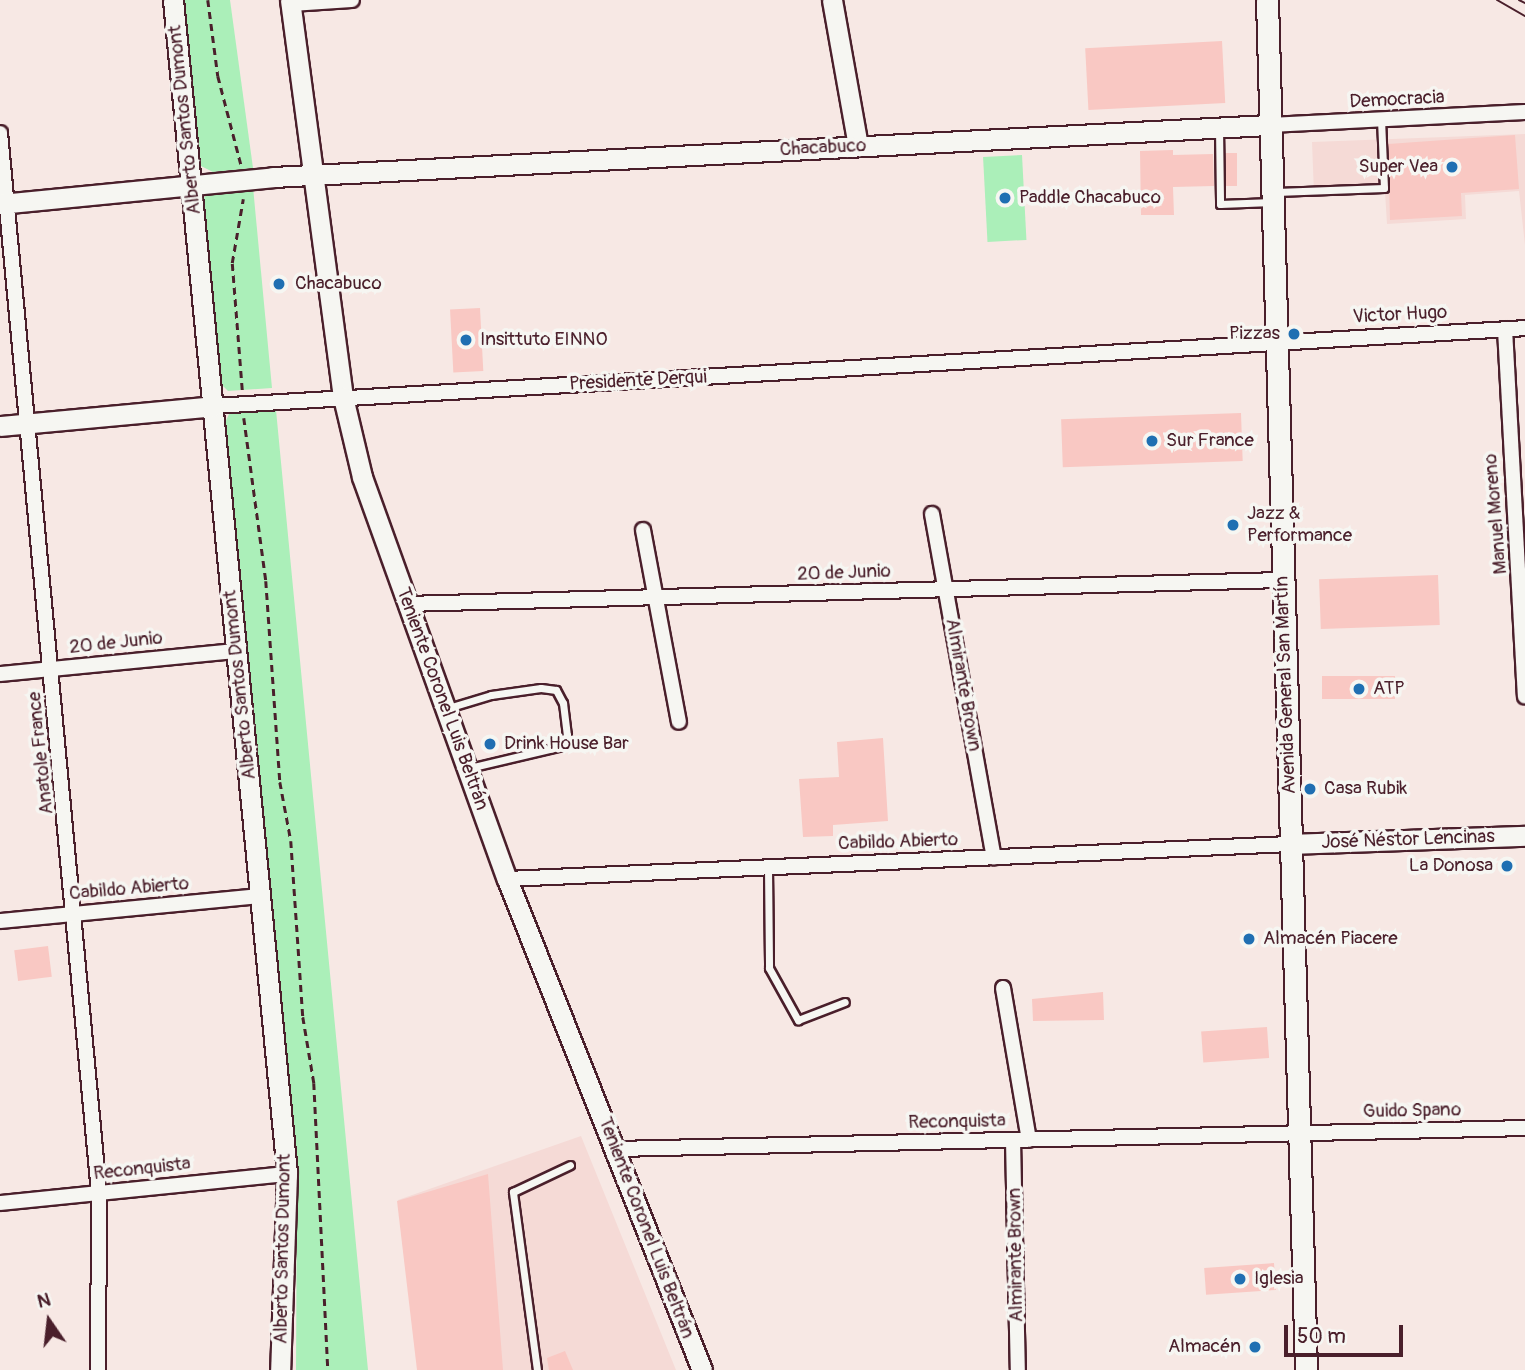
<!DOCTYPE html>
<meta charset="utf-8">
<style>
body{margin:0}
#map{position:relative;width:1525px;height:1370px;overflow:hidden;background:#f7e8e4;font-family:Pangolin,sans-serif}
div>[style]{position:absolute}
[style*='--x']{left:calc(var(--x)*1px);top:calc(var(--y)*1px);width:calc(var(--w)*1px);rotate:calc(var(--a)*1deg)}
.built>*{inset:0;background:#f5dad6}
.green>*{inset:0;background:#abefb9;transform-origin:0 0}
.building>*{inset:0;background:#f9c8c3;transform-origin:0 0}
.path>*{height:2.5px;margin-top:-1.25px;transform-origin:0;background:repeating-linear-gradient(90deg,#4a1f2b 0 7px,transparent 0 12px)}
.roads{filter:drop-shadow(2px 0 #4a1f2b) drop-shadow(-2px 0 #4a1f2b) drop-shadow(0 2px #4a1f2b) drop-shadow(0 -2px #4a1f2b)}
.lane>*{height:7px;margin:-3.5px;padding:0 3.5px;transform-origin:3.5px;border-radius:3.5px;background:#f6f6f2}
.street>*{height:14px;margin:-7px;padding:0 7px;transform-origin:7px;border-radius:7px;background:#f6f6f2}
.secondary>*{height:19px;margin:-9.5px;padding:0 9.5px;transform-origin:9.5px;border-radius:9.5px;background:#f6f6f2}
.primary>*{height:21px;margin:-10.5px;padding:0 10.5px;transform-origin:10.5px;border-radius:10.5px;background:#f6f6f2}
.tram>*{height:2px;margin:-1px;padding:0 1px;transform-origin:1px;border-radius:1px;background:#4a1f2b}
.dots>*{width:19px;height:19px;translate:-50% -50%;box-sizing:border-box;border:4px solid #f6f6f2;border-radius:50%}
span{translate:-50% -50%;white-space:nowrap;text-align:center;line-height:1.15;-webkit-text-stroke:7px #f6f6f2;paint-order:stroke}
.street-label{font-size:19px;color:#4a1f2b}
.poi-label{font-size:19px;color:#4a1f2b}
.right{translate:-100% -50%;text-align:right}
.left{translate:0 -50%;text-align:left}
.north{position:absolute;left:14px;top:1286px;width:70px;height:70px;-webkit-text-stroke:5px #f6f6f2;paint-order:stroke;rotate:346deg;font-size:19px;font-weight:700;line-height:28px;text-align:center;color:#4a1f2b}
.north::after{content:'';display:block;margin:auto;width:24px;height:32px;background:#4a1f2b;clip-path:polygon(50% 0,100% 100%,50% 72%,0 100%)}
.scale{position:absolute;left:1284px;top:1325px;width:119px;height:32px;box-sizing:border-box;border:4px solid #4a1f2b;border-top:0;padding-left:9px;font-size:21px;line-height:24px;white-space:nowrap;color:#4a1f2b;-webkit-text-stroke:5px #f6f6f2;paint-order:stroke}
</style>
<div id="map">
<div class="built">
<i style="clip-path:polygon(1525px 134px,1525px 245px,1519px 191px,1465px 195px,1466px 219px,1387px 224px,1385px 192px,1314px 194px,1312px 142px)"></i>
<i style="clip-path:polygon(581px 1136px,676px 1370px,419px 1370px,398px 1200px)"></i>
</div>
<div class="green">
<i style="clip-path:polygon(184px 0,230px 0,253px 168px,213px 172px,201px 166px)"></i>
<i style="left:1022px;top:155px;width:85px;height:39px;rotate:87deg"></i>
<i style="clip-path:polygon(253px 187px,272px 388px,228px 391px,221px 384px,204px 198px,209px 192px)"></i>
<i style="clip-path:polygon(276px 410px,368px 1370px,296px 1370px,297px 1178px,224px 425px,229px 414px)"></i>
</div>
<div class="building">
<i style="left:1222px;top:41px;width:62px;height:137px;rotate:87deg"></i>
<i style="clip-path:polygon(1515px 135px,1519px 189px,1461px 193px,1462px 216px,1390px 220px,1388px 144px)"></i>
<i style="clip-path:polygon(1173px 150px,1173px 155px,1213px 154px,1214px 186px,1173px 187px,1174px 215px,1141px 215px,1140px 151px)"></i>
<i style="left:1225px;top:153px;width:12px;height:33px"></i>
<i style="left:480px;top:308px;width:63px;height:30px;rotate:87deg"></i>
<i style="left:1241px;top:413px;width:48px;height:180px;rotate:88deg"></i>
<i style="left:1438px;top:575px;width:50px;height:119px;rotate:88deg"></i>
<i style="left:1395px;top:676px;width:23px;height:73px;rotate:90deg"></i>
<i style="clip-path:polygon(883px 738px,888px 821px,833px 825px,833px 836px,803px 837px,799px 779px,839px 777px,837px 742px)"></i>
<i style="left:48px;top:946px;width:31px;height:34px;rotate:83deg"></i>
<i style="clip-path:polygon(1103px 992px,1104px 1020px,1033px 1021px,1032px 999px)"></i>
<i style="left:1267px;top:1027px;width:31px;height:66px;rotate:86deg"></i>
<i style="clip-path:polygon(488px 1174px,503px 1370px,417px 1370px,397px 1201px)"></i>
<i style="left:1274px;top:1263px;width:27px;height:70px;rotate:86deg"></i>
<i style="clip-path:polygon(565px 1351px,573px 1370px,549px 1370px,547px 1358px)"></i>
</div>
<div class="path">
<i style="--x:208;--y:0;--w:77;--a:82.5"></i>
<i style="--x:218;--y:76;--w:91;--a:75.4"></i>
<i style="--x:242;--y:390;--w:127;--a:-94.5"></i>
<i style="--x:232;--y:263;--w:65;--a:-80.2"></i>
<i style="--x:244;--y:418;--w:164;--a:82.3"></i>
<i style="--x:266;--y:581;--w:201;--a:86"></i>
<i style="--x:280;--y:782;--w:60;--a:79.4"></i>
<i style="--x:291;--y:841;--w:176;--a:86.1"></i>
<i style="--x:303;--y:1017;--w:67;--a:80.5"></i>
<i style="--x:314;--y:1083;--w:287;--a:87.2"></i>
</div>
<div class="roads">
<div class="lane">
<i style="--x:1219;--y:128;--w:76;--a:89.2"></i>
<i style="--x:1220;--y:204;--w:52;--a:-2.2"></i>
<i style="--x:1276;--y:192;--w:108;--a:-2.1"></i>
<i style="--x:1384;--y:188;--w:68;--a:-92.5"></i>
<i style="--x:448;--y:708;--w:45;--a:-16.8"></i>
<i style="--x:491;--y:695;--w:50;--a:-8"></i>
<i style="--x:541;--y:688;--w:15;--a:8"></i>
<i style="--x:556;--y:690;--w:15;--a:62"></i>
<i style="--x:563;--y:703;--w:32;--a:83"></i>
<i style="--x:567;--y:735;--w:12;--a:114"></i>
<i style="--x:562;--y:746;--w:96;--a:166.7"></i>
<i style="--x:768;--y:868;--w:100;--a:89.4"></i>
<i style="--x:769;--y:968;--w:60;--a:60.9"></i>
<i style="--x:798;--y:1020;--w:50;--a:-21"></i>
<i style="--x:537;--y:1370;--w:180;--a:-97.7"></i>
<i style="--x:513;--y:1192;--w:63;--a:-25.3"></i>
</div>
<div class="street">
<i style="--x:291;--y:4;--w:61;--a:-3.8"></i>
<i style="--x:1270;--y:125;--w:255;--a:-2.9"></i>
<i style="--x:0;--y:133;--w:1065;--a:84.66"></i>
<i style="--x:99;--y:1193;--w:177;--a:90.3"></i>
<i style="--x:1505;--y:329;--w:368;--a:86.9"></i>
<i style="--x:214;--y:406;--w:1313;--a:-3.4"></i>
<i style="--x:932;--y:514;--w:349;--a:79.8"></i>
<i style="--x:643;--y:530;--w:195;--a:79.4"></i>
<i style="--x:406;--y:604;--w:877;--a:-1.57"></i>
<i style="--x:0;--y:674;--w:237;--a:-5.6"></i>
<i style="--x:507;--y:879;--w:785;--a:-2.56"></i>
<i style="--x:0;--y:921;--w:262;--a:-5.5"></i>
<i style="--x:1003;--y:988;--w:154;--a:80.3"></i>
<i style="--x:1013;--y:1140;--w:230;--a:88.8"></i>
<i style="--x:616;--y:1149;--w:909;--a:-1.32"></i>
<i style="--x:0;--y:1203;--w:288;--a:-5.8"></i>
</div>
<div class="secondary">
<i style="--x:173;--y:0;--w:1180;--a:84.45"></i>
<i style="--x:287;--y:1174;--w:196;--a:92"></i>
<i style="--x:290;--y:0;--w:401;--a:82.4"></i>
<i style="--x:343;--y:397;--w:82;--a:76.6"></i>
<i style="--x:362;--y:477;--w:427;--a:70.2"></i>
<i style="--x:507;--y:879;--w:528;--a:68.34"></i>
<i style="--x:832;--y:0;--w:148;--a:79.9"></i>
<i style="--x:0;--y:204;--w:274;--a:-5.6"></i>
<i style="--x:273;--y:177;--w:998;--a:-2.99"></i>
<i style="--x:0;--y:426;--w:215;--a:-5.3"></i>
<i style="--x:1291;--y:844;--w:234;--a:-2"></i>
</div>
<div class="primary">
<i style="--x:1267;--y:0;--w:1371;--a:88.37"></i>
</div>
</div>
<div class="tram">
<i style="--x:1497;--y:0;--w:32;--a:30"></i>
<i style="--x:1519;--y:0;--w:7;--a:27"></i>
</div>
<div class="dots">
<i style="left:1452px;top:167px;background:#1f6fb2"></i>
<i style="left:1005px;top:198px;background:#1f6fb2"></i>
<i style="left:279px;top:284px;background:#1f6fb2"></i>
<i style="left:1294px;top:334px;background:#1f6fb2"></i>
<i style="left:466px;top:340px;background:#1f6fb2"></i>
<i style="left:1152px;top:441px;background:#1f6fb2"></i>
<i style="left:1233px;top:525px;background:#1f6fb2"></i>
<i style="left:1359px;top:689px;background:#1f6fb2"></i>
<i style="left:490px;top:744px;background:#1f6fb2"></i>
<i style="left:1310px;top:789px;background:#1f6fb2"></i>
<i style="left:1507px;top:866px;background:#1f6fb2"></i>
<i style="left:1249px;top:939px;background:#1f6fb2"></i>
<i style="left:1240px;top:1279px;background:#1f6fb2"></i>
<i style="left:1255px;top:1347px;background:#1f6fb2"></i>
</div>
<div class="street-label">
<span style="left:1397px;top:100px;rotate:-3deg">Democracia</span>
<span style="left:185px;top:120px;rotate:-96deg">Alberto Santos Dumont</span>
<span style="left:823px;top:148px;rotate:-3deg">Chacabuco</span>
<span style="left:1400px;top:315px;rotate:-3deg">Victor Hugo</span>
<span style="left:638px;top:381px;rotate:-3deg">Presidente Derqui</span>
<span style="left:1496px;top:514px;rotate:-95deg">Manuel Moreno</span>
<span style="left:844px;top:573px;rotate:-2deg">20 de Junio</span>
<span style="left:116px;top:643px;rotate:-6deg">20 de Junio</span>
<span style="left:240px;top:685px;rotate:-96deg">Alberto Santos Dumont</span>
<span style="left:963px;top:685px;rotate:80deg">Almirante Brown</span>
<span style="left:1286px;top:685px;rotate:-92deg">Avenida General San Martín</span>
<span style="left:442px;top:699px;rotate:70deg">Teniente Coronel Luis Beltrán</span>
<span style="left:41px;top:753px;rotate:-96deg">Anatole France</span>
<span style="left:1408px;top:840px;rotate:-2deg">José Néstor Lencinas</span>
<span style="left:898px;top:842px;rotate:-2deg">Cabildo Abierto</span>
<span style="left:129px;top:889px;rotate:-5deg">Cabildo Abierto</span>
<span style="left:1412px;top:1111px;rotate:-1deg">Guido Spano</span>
<span style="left:957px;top:1122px;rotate:-1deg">Reconquista</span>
<span style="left:142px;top:1169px;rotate:-6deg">Reconquista</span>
<span style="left:646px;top:1228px;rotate:69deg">Teniente Coronel Luis Beltrán</span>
<span style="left:283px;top:1249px;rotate:-89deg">Alberto Santos Dumont</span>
<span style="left:1016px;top:1255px;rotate:-91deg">Almirante Brown</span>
</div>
<div class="poi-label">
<span class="right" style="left:1438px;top:167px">Super Vea</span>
<span class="left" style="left:1019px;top:198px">Paddle Chacabuco</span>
<span class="left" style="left:295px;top:284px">Chacabuco</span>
<span class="right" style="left:1280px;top:334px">Pizzas</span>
<span class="left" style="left:480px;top:340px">Insittuto EINNO</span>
<span class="left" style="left:1166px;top:441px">Sur France</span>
<span class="left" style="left:1247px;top:525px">Jazz &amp;<br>Performance</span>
<span class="left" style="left:1373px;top:689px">ATP</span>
<span class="left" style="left:504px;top:744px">Drink House Bar</span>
<span class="left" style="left:1324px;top:789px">Casa Rubik</span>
<span class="right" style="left:1493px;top:866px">La Donosa</span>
<span class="left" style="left:1263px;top:939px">Almacén Piacere</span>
<span class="left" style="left:1254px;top:1279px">Iglesia</span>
<span class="right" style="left:1241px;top:1347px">Almacén</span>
</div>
<div class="north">N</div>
<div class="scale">50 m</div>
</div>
